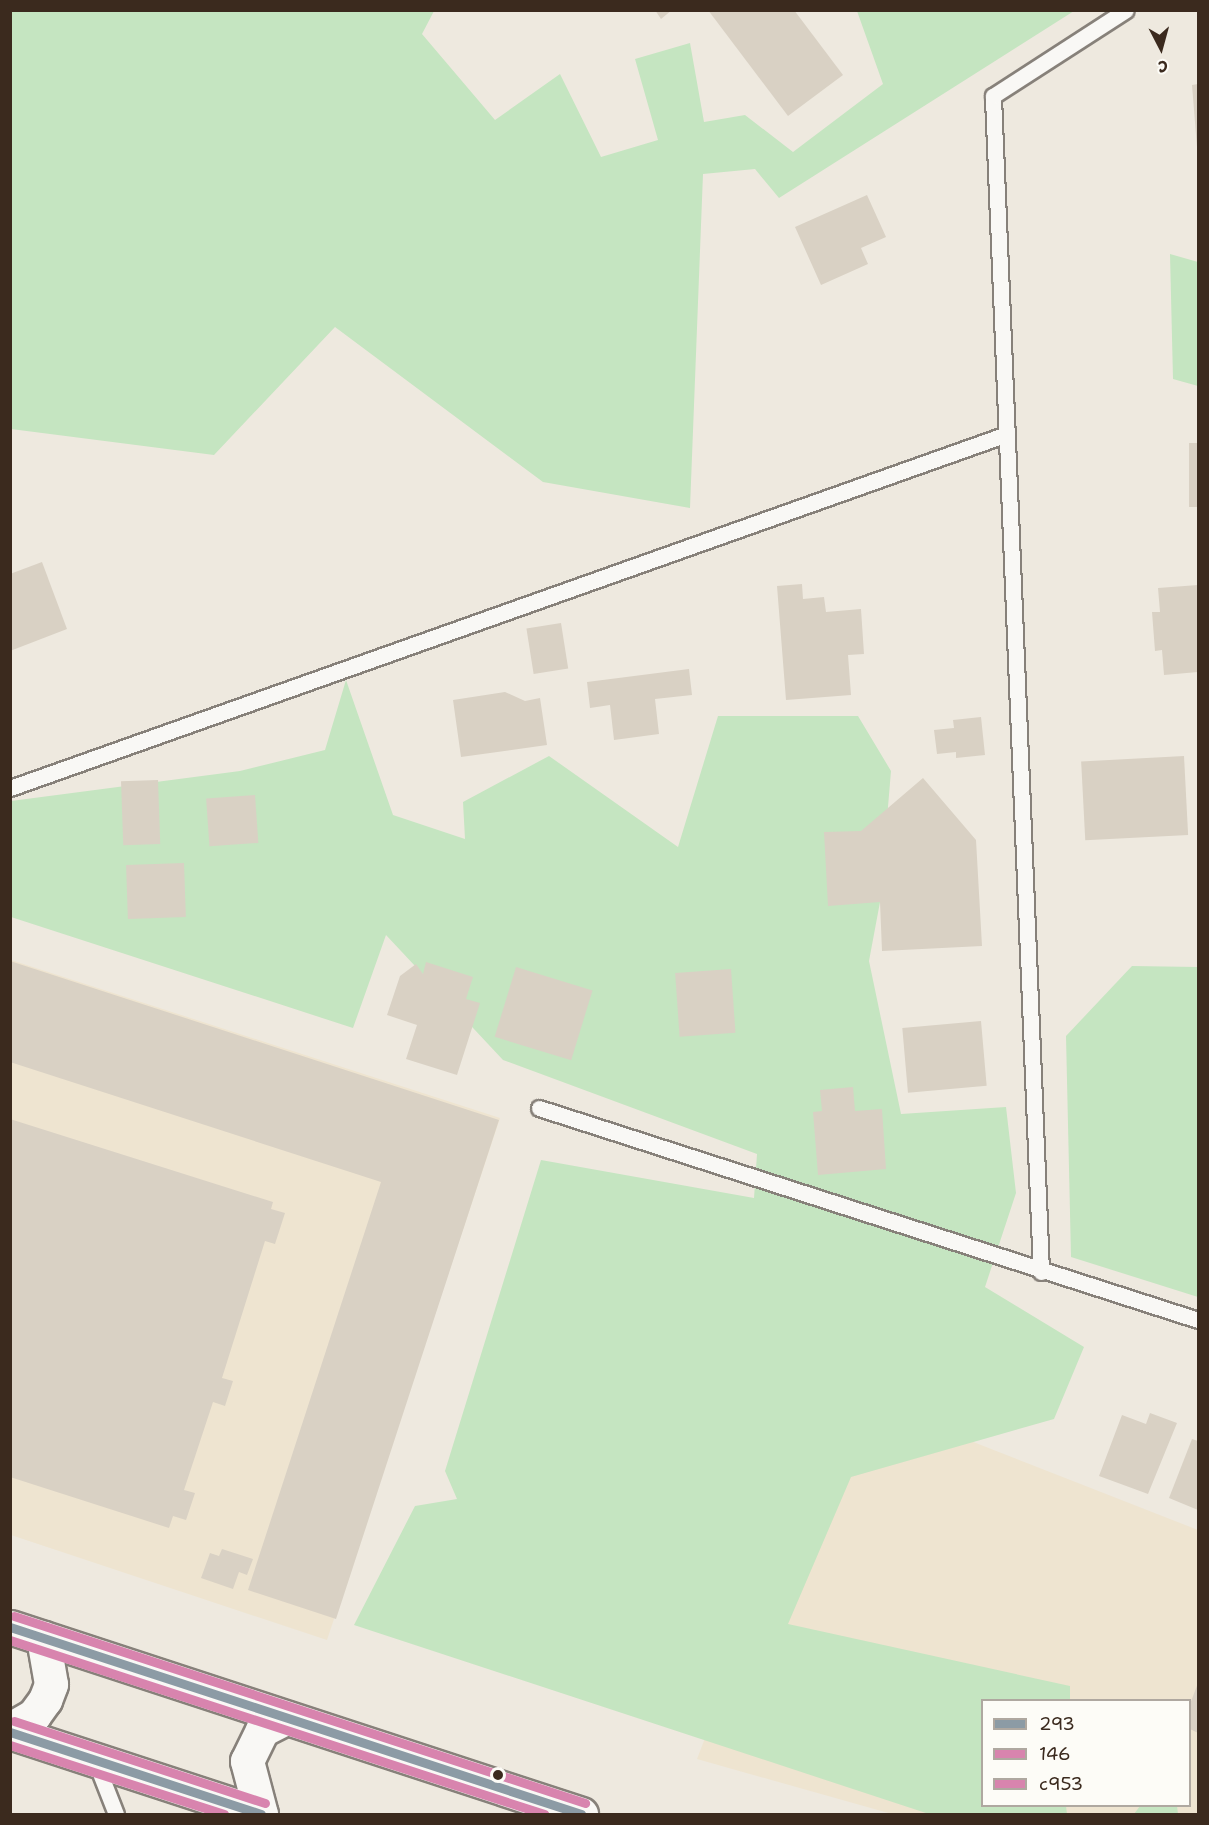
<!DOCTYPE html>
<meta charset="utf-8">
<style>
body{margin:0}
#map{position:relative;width:1209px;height:1825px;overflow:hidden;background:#eee9df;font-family:"Shantell Sans",sans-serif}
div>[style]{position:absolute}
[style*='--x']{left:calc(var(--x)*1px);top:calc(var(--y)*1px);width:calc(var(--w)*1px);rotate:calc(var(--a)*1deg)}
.built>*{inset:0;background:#eee4d0}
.green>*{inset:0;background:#c5e5c1}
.building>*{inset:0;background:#d9d1c4;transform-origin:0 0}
.roads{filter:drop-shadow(2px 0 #87817a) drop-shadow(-2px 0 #87817a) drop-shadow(0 2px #87817a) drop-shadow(0 -2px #87817a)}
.lane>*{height:15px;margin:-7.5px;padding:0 7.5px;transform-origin:7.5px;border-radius:7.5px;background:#f9f8f5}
.secondary>*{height:33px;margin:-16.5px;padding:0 16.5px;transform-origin:16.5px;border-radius:16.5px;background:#f9f8f5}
.bus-1>*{height:9px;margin:-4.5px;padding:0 4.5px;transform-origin:4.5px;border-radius:4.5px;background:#8c9ba5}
.bus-2>*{height:9px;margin:-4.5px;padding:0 4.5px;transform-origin:4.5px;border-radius:4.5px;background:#d884ae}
.bus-3>*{height:9px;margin:-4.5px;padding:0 4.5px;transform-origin:4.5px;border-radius:4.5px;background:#d884ae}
.dots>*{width:16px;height:16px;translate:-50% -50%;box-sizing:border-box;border:3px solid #fdfcf7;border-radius:50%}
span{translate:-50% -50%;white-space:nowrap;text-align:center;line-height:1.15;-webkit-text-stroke:4.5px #fdfcf7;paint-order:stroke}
.frame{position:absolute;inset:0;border:12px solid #3b2a1e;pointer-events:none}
.legend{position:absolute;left:981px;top:1699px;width:210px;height:108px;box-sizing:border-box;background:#fdfcf7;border:2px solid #afa8a0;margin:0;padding:8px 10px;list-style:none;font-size:18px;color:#3b2a1e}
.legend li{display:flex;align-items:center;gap:12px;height:30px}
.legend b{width:30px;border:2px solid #afa8a0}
.north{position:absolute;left:1131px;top:18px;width:60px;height:60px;-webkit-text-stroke:4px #fdfcf7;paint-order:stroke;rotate:174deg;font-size:16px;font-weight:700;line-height:24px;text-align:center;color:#3b2a1e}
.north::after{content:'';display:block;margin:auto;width:21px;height:27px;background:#3b2a1e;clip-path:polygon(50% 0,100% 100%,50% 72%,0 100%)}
</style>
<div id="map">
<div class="built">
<i style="clip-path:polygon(11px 960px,500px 1118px,327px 1640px,11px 1535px)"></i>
<i style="clip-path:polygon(evenodd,838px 1389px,1198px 1530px,1198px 1814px,892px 1814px,697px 1759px,838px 1389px,982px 1700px,1190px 1700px,1190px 1806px,982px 1806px,982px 1700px)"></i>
</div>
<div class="green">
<i style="clip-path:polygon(11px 10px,434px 11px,422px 34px,495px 120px,560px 74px,601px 157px,658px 140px,635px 59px,690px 43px,704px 122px,745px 115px,793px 152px,883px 84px,857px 11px,1074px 11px,779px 198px,755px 169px,703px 174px,690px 508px,543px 482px,335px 327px,214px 455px,11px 429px)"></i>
<i style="clip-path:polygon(1170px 254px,1198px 262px,1198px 386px,1173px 379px)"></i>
<i style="clip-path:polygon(346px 680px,393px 815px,465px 839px,463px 802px,549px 756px,678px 847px,718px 716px,858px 716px,891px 771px,880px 902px,869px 961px,901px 1114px,1006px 1107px,1016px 1193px,985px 1287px,1084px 1347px,1054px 1419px,851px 1477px,788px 1624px,1070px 1686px,1070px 1700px,982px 1700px,982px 1806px,1066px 1806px,1067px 1814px,929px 1814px,354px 1625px,415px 1506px,457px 1499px,445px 1471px,541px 1160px,754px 1198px,757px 1154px,503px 1060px,386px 935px,353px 1028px,11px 917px,11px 801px,240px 771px,325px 750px)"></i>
<i style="clip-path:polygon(1132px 966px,1198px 967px,1198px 1297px,1071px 1257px,1066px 1036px)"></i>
<i style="clip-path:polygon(1140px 1806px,1177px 1806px,1178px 1814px,1134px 1814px)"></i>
</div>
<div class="building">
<i style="clip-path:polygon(655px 10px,672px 10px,661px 19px)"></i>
<i style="clip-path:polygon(708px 10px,794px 10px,843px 75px,788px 116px)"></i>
<i style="clip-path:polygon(1198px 84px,1198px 147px,1197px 147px,1192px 85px)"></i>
<i style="clip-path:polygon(867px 195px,886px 237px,861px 248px,868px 264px,821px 285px,795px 227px)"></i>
<i style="left:1198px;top:443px;width:64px;height:9px;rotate:90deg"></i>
<i style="clip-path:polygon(42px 562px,67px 629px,10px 651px,10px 574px)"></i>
<i style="clip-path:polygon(802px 584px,803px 599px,824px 597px,826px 612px,861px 609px,864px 654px,848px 655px,851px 695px,786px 700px,777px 586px)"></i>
<i style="clip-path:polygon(1198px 585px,1198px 672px,1164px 675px,1162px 650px,1155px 651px,1152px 612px,1160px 612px,1158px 588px)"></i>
<i style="left:561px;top:623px;width:46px;height:35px;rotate:81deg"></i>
<i style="clip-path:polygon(689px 669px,692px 695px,655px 699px,659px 734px,614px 740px,610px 705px,590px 708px,587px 682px)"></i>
<i style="clip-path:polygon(505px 692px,525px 701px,540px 698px,547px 745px,461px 757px,453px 700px)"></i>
<i style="clip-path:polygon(981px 717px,985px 755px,956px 758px,956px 752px,937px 754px,934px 730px,954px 728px,953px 720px)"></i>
<i style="left:1184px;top:756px;width:79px;height:103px;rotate:87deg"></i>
<i style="clip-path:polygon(923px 778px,976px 840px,982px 946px,882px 951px,880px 902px,828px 906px,824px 832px,861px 831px)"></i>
<i style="left:158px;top:780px;width:64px;height:37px;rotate:88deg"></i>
<i style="left:255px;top:795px;width:48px;height:49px;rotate:86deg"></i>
<i style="left:184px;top:863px;width:54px;height:58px;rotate:88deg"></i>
<i style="clip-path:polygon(10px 961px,499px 1120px,336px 1619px,248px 1590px,381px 1182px,10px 1062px)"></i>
<i style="clip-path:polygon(426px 962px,473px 977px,466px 999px,480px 1003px,457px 1075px,406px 1059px,417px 1025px,387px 1015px,400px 976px,416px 964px,423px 974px)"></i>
<i style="left:516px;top:967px;width:80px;height:73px;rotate:17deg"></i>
<i style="left:731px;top:969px;width:64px;height:56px;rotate:86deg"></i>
<i style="left:981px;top:1021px;width:65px;height:79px;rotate:85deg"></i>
<i style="clip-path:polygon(853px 1087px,855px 1111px,882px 1109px,886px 1169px,818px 1175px,813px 1112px,822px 1111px,820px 1090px)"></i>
<i style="clip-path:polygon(10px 1119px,273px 1202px,271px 1209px,285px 1213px,275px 1244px,265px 1241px,222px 1378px,233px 1381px,225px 1406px,213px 1402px,184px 1490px,195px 1493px,186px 1520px,173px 1516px,169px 1528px,10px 1477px)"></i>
<i style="clip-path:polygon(1150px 1413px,1177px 1423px,1148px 1494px,1099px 1476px,1122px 1415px,1146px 1424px)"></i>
<i style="clip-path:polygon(1192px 1439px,1198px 1441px,1198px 1510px,1169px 1498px)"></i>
<i style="clip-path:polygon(222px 1549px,253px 1559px,247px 1575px,239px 1572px,233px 1589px,201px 1578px,210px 1553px,219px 1556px)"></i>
<i style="clip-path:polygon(1198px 1683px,1198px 1733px,1190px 1729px,1190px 1704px)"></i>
</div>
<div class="roads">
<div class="lane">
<i style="--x:10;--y:788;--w:1055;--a:-19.55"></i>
<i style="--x:539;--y:1108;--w:692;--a:17.83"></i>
<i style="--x:1041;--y:1272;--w:1177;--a:-92.34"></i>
<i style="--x:993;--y:96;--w:158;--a:-32.9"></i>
<i style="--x:96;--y:1763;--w:55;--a:68.6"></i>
</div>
<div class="secondary">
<i style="--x:10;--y:1627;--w:601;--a:18.13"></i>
<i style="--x:10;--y:1729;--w:28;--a:-30"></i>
<i style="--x:34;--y:1715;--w:19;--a:-54"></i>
<i style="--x:45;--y:1700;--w:17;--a:-69"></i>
<i style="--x:51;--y:1684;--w:47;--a:-99.9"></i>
<i style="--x:10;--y:1732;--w:264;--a:18.1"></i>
<i style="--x:261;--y:1814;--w:55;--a:-104.8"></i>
<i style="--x:247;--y:1761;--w:34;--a:-64"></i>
<i style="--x:262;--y:1730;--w:27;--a:-27"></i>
</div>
</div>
<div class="bus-1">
<i style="--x:10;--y:1627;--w:601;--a:18.13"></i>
<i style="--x:10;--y:1732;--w:264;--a:18.1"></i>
</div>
<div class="bus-2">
<i style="--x:10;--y:1640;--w:562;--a:18.05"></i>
<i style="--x:10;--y:1745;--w:225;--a:17.9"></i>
</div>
<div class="bus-3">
<i style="--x:14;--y:1616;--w:601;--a:18.13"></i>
<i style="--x:14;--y:1721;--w:264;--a:18.1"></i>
</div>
<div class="dots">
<i style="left:498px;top:1775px;background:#3b2a1e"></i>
</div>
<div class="frame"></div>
<ul class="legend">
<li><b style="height:8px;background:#8c9ba5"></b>293</li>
<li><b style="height:8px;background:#d884ae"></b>146</li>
<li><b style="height:8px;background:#d884ae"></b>с953</li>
</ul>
<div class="north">С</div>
</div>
